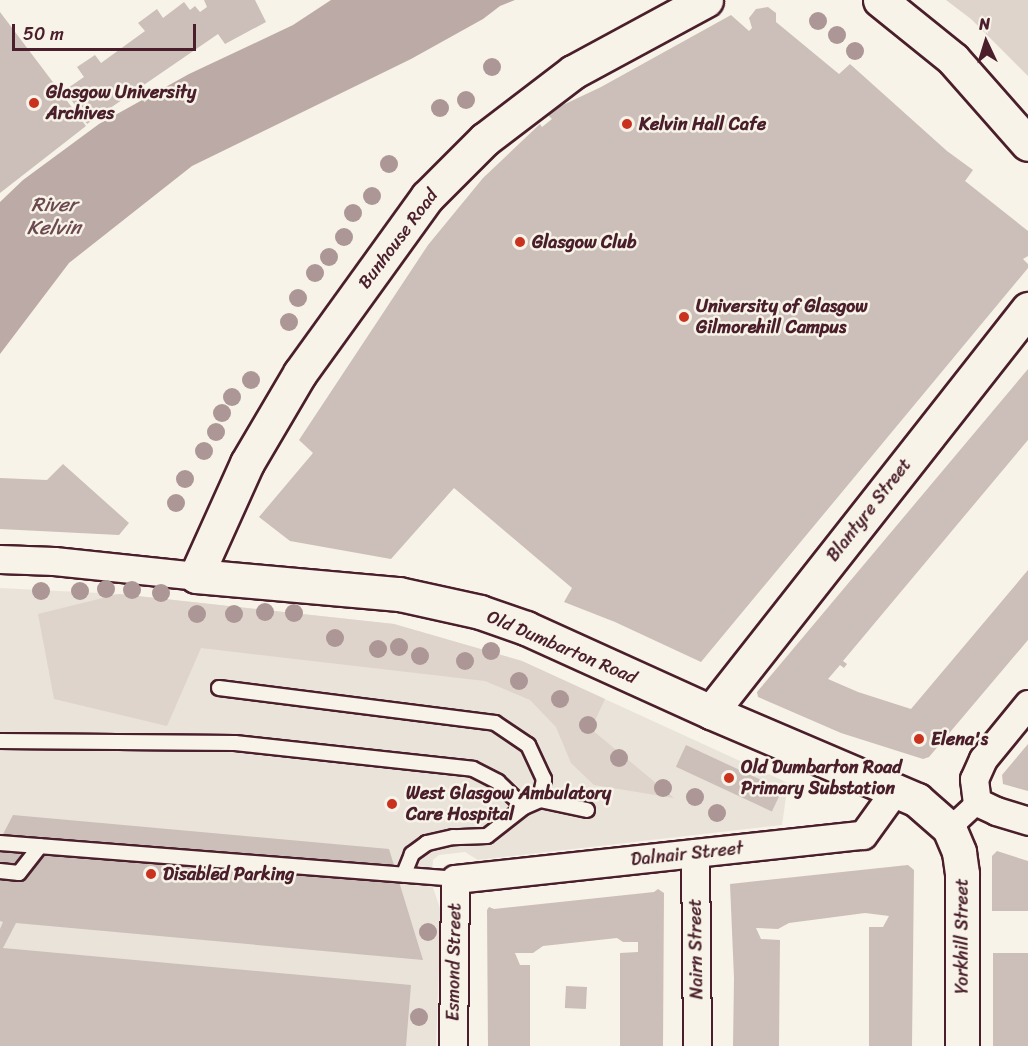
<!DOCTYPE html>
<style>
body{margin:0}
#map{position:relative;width:1028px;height:1046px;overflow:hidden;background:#f7f3e8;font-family:Sriracha,sans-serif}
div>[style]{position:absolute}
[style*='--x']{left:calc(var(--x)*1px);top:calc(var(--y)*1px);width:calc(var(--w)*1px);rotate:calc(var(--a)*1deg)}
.built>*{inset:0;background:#eae3da}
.green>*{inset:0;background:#ded4cc}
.water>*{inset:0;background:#bcaaa7}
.building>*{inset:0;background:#ccbfb9;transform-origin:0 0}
.roads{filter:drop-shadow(2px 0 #4a1f2b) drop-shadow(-2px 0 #4a1f2b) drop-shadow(0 2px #4a1f2b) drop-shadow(0 -2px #4a1f2b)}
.service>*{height:14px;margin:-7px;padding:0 7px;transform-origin:7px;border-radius:7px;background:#f7f3e8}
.pedestrian>*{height:21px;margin:-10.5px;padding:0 10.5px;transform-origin:10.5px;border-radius:10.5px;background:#f7f3e8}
.minor>*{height:27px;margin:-13.5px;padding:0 13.5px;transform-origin:13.5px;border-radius:13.5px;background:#f7f3e8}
.tertiary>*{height:33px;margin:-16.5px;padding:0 16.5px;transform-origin:16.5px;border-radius:16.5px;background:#f7f3e8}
.trees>*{width:18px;height:18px;margin:-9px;border-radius:50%;background:#ac9796}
.dots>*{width:16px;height:16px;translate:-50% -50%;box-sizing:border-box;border:3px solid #f7f3e8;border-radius:50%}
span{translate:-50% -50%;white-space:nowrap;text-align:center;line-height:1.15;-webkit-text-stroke:5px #f7f3e8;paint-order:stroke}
.poi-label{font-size:18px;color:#4a1f2b;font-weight:700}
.left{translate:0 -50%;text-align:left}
.street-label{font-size:18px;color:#4a1f2b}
.water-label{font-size:20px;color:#6c4950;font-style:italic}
.north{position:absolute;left:956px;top:12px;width:60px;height:60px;-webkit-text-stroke:4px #f7f3e8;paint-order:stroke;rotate:356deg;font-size:16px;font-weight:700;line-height:24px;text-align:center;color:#4a1f2b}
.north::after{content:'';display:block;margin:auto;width:21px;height:27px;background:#4a1f2b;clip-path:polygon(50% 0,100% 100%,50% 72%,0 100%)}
.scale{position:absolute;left:12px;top:24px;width:184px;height:27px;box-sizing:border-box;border:3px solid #4a1f2b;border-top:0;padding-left:8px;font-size:18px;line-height:21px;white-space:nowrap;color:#4a1f2b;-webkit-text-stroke:4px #f7f3e8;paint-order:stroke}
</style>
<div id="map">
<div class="built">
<i style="clip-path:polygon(0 588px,119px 594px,394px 624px,522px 661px,788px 783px,782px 825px,478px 860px,465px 852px,439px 855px,433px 860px,431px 882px,441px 911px,436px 1046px,0 1046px)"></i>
</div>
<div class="green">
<i style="clip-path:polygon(946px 0,1028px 0,1028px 76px,971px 19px)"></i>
<i style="clip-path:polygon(119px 594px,394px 624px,522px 661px,605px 699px,591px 729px,674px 798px,594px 785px,571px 763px,556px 727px,530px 700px,485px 681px,201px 648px,167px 726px,54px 699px,38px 614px)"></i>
</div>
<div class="water">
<i style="clip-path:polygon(331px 0,515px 0,500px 6px,483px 19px,411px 59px,192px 166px,69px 263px,0 354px,0 202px,23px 180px,99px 124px,189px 74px,293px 25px)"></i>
</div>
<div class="building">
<i style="clip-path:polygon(204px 0,255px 0,266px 22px,225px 44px,218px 34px,87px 124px,65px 90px,84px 77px,77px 67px,95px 55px,101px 63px,145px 31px,138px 23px,157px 9px,163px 18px,184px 2px,190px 10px,195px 6px,200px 12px,207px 7px)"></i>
<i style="clip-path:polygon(768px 7px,776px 13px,776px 22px,839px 74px,850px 64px,947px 151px,973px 170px,965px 181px,1028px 231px,1028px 256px,1023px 259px,1028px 264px,1028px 268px,701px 662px,615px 622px,564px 602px,572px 588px,454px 488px,391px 559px,290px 541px,259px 517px,313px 453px,299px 440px,428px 245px,483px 178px,540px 124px,542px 127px,552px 119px,546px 113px,601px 87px,731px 15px,749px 31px,752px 28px,749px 18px,756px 9px)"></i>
<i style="clip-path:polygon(0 12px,86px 126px,0 193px)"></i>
<i style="clip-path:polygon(1028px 369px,1028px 440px,843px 661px,847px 664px,844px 668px,840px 665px,828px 679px,858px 692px,911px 709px,1028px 570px,1028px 640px,929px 757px,923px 759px,841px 733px,758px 697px,757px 692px)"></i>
<i style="clip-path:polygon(63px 464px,129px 523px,119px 535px,0 529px,0 478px,47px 480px)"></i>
<i style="clip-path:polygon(1028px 744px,1028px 791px,1003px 784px,1002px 775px)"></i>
<i style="left:686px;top:745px;width:106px;height:24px;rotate:25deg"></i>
<i style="clip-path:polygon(13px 815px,389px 849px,423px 960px,16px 923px,3px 948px,411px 985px,406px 1046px,0 1046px,0 929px,3px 922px,0 921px,0 840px)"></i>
<i style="clip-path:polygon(997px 851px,1028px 861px,1028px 911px,992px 911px,992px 856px)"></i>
<i style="clip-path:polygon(908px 865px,914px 870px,912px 1046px,869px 1046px,869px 927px,883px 927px,889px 916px,865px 913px,789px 923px,778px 929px,756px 928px,761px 939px,780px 940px,779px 1046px,733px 1046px,734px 978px,730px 884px)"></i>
<i style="clip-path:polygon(658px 889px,664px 893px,663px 1046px,620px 1046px,620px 953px,638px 952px,638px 942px,623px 942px,617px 938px,543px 946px,533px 953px,515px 953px,520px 965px,530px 965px,530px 1046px,488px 1046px,487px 910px,489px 907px,494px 909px,654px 892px)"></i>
<i style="left:1028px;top:953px;width:93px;height:35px;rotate:90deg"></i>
<i style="left:566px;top:986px;width:21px;height:22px;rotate:3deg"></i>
</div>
<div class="roads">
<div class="service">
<i style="--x:219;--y:688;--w:278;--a:7.2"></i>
<i style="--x:495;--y:723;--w:40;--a:34"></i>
<i style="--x:528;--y:745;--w:38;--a:65"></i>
<i style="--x:544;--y:779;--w:21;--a:101"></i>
<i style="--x:540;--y:800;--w:17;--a:156"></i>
<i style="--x:524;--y:807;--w:47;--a:141.9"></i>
<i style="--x:487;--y:836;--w:34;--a:178"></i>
<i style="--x:453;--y:837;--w:27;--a:167"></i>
<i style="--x:427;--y:843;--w:19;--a:144"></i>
<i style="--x:412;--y:854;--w:22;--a:112"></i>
<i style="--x:0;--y:741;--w:235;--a:0.5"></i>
<i style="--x:235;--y:743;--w:239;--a:6.2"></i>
<i style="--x:473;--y:769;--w:28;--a:27"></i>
<i style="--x:498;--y:782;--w:36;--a:44"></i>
<i style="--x:540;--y:800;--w:48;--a:12"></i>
<i style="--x:0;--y:843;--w:456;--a:4.5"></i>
<i style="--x:0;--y:871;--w:19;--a:6"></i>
<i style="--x:19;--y:873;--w:34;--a:-52"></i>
</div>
<div class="pedestrian">
<i style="--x:949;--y:828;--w:38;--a:-43"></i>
</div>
<div class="minor">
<i style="--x:0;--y:559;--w:54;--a:2.1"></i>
<i style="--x:54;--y:561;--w:143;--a:6"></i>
<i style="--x:1028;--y:704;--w:71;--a:129.3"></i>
<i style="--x:983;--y:759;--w:22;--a:114"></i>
<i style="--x:974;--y:779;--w:23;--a:83"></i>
<i style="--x:977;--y:802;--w:21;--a:25"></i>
<i style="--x:996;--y:811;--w:34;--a:17"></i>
<i style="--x:695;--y:853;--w:193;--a:89.4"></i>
<i style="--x:453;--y:1046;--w:167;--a:-89.3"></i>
<i style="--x:455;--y:879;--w:410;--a:-6.2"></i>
<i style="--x:863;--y:835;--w:57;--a:-54.3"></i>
</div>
<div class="tertiary">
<i style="--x:706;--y:0;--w:151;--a:151.6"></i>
<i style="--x:573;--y:72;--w:111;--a:142.7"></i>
<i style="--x:485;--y:139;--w:82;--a:135"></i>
<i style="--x:427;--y:197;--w:217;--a:125.8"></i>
<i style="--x:300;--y:373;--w:104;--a:120.5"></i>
<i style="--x:247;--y:463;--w:124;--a:114.3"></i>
<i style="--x:196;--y:576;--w:204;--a:5.1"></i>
<i style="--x:399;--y:594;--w:83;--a:12.5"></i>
<i style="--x:480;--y:612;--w:49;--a:19.2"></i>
<i style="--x:526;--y:628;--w:203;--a:24.4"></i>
<i style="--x:711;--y:712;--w:224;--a:23.1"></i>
<i style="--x:917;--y:800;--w:43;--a:41.2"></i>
<i style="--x:949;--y:828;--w:26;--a:67"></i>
<i style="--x:959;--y:852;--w:22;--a:82"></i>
<i style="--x:962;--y:874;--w:172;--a:90"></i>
<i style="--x:880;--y:0;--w:94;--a:38.9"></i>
<i style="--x:953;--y:59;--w:113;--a:48.6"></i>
<i style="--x:711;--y:712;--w:513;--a:-51.81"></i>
</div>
</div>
<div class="trees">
<i style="left:818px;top:21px"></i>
<i style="left:837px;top:35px"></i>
<i style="left:855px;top:51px"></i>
<i style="left:492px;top:67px"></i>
<i style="left:466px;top:100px"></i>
<i style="left:440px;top:108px"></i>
<i style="left:389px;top:164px"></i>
<i style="left:372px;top:196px"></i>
<i style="left:353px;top:213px"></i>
<i style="left:344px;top:237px"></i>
<i style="left:329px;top:257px"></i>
<i style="left:315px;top:273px"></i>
<i style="left:298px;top:298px"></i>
<i style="left:289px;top:322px"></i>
<i style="left:251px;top:380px"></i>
<i style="left:232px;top:397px"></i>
<i style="left:222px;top:413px"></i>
<i style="left:216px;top:432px"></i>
<i style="left:204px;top:451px"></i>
<i style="left:185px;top:479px"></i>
<i style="left:176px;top:503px"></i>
<i style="left:106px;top:589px"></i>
<i style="left:132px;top:590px"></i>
<i style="left:41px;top:591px"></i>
<i style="left:80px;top:591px"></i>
<i style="left:161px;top:593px"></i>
<i style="left:265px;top:612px"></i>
<i style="left:294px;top:613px"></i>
<i style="left:197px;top:614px"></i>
<i style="left:234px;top:614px"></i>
<i style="left:335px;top:638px"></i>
<i style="left:399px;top:647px"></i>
<i style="left:378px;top:649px"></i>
<i style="left:491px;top:651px"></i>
<i style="left:420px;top:656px"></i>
<i style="left:465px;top:661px"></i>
<i style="left:519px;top:681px"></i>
<i style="left:560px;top:699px"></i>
<i style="left:588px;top:725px"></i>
<i style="left:619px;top:758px"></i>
<i style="left:663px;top:788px"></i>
<i style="left:695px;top:797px"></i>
<i style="left:717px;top:813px"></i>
<i style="left:428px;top:932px"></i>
<i style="left:419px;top:1017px"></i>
</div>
<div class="dots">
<i style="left:34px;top:103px;background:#c8321e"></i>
<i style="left:627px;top:124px;background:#c8321e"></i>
<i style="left:520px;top:242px;background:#c8321e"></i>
<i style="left:684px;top:317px;background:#c8321e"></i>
<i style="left:919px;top:739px;background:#c8321e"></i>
<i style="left:729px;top:778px;background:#c8321e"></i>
<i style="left:392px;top:804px;background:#c8321e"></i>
<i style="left:151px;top:874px;background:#c8321e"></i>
</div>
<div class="poi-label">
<span class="left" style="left:46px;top:103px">Glasgow University<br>Archives</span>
<span class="left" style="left:639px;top:124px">Kelvin Hall Cafe</span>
<span class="left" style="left:532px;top:242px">Glasgow Club</span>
<span class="left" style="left:696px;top:317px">University of Glasgow<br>Gilmorehill Campus</span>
<span class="left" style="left:931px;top:739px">Elena's</span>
<span class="left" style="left:741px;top:778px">Old Dumbarton Road<br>Primary Substation</span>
<span class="left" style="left:406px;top:804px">West Glasgow Ambulatory<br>Care Hospital</span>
<span class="left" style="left:163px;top:874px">Disabled Parking</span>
</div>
<div class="street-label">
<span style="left:398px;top:239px;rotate:-53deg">Bunhouse Road</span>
<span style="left:869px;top:510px;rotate:-52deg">Blantyre Street</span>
<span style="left:562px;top:647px;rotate:23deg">Old Dumbarton Road</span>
<span style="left:687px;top:854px;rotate:-6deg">Dalnair Street</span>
<span style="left:962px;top:936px;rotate:-90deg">Yorkhill Street</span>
<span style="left:696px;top:949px;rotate:-91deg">Nairn Street</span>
<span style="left:454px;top:962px;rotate:-89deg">Esmond Street</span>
</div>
<div class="water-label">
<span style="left:54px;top:216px">River<br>Kelvin</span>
</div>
<div class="north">N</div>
<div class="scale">50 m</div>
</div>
